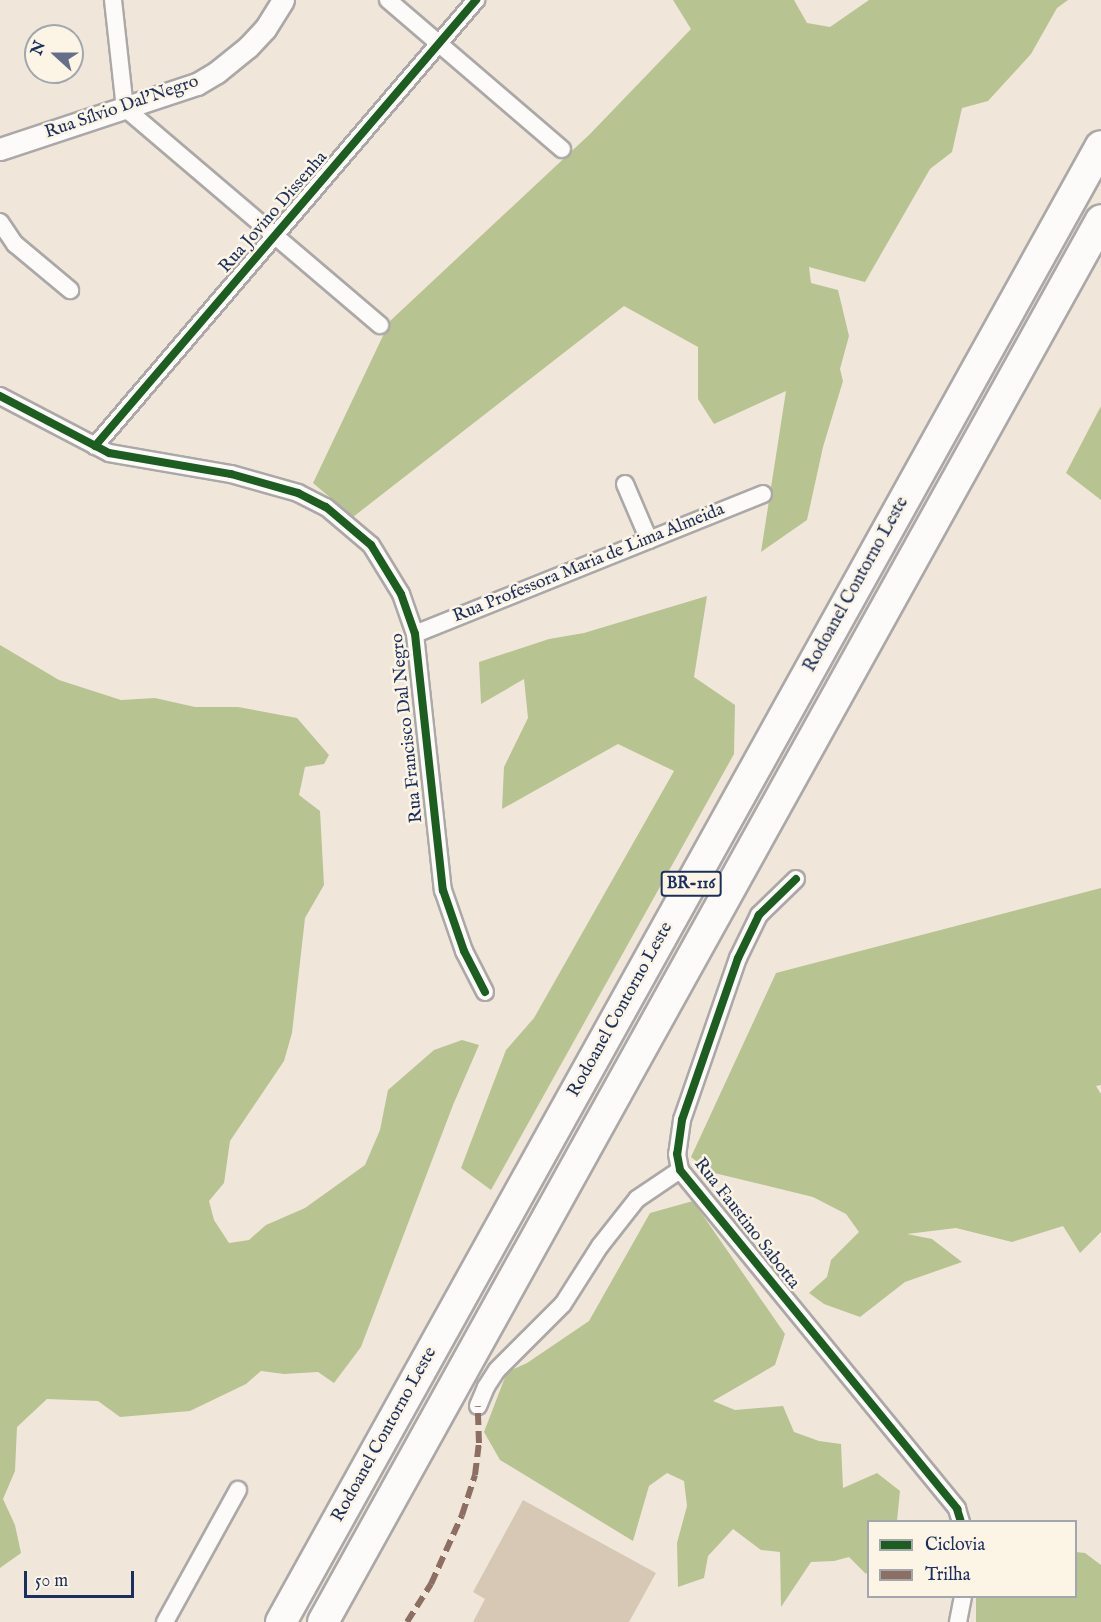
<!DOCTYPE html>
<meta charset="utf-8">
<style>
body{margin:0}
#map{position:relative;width:1101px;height:1622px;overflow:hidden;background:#f0e7da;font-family:"IM FELL English",serif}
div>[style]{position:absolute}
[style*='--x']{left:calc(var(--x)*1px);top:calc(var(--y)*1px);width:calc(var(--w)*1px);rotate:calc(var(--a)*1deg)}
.forest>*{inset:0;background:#b8c392}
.building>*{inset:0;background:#d6c8b5}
.roads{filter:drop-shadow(2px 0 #aba8a7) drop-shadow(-2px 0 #aba8a7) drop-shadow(0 2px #aba8a7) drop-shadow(0 -2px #aba8a7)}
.minor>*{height:16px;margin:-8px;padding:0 8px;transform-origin:8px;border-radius:8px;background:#fdfbf9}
.tertiary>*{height:21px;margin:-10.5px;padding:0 10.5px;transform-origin:10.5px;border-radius:10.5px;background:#fdfbf9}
.motorway>*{height:30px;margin:-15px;padding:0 15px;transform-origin:15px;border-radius:15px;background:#fdfbf9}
.quiet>*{height:6px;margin-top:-3px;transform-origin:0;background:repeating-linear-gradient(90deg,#8d6e63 0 12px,transparent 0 18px)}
.cycleway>*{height:8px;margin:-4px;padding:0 4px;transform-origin:4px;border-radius:4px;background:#1b5e20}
span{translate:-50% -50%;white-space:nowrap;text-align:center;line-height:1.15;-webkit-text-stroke:5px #fcf5e5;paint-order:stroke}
.shield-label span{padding:2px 4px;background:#fcf5e5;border:2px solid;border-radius:4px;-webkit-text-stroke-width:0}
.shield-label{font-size:16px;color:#1b2f5e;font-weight:700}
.street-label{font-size:18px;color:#1b2f5e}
.legend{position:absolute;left:867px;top:1520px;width:210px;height:78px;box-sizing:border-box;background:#fcf5e5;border:2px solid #a2a6af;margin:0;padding:8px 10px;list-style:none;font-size:18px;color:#1b2f5e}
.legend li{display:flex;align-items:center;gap:12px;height:30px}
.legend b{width:30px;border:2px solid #a2a6af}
.north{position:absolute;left:24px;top:24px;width:60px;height:60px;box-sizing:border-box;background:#fcf5e5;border:2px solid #a2a6af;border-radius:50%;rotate:291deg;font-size:16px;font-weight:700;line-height:24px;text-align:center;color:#1b2f5e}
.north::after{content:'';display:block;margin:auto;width:21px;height:27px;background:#666f89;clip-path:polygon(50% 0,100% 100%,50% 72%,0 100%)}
.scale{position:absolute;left:24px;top:1571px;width:110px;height:27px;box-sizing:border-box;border:3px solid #1b2f5e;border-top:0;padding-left:8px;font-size:18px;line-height:21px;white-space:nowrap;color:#1b2f5e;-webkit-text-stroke:4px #fcf5e5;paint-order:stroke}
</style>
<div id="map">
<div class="forest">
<i style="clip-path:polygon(673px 0,794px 0,807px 23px,830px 27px,869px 0,1068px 0,1057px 8px,1031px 54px,988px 101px,962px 108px,952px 152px,930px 169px,865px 282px,809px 267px,811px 283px,838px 290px,849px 336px,840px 369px,843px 381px,823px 447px,807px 520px,761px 552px,786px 391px,714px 424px,698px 399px,698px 347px,624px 306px,353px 517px,313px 483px,390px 321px,590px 134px,691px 29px)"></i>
<i style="clip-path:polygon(1101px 406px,1101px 500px,1066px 473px)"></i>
<i style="clip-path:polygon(707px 596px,694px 677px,735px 705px,734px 754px,491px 1190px,461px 1168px,506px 1050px,534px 1018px,674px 771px,618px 744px,502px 809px,504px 767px,528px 718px,524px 679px,481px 704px,479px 662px,549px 639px,584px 633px)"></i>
<i style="clip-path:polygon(0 645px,59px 680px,121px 700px,155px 698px,195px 707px,238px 707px,297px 718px,329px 755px,324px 764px,305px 767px,299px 795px,320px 811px,324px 885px,305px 918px,292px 1033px,284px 1061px,230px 1141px,224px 1183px,209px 1201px,214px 1220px,229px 1243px,249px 1240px,266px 1225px,305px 1208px,365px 1165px,380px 1130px,388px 1090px,434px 1050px,462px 1040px,479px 1045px,453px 1105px,361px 1347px,334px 1383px,318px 1372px,284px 1374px,261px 1371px,246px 1384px,190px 1411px,120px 1417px,98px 1401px,47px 1399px,17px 1427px,15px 1471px,3px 1499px,15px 1525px,21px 1553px,0 1568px)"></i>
<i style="clip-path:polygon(1101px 888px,1101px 1085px,1096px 1086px,1101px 1094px,1101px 1232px,1080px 1253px,1063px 1226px,1012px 1242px,956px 1228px,907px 1234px,932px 1239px,962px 1262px,905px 1282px,860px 1317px,824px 1304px,809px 1293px,827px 1277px,831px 1260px,859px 1232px,846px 1214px,813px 1197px,710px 1172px,691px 1157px,776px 973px)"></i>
<i style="clip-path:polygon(693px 1201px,785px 1334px,775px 1365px,713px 1401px,735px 1410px,783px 1406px,794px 1432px,819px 1441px,841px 1444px,843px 1488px,877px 1473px,900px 1491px,897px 1521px,868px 1522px,868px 1571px,866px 1574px,849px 1557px,834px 1561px,811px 1562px,781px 1607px,780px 1552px,761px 1550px,733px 1529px,708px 1556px,704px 1578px,678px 1587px,677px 1543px,687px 1506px,684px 1481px,667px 1473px,649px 1486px,633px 1541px,500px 1460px,484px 1432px,507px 1372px,527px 1363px,589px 1321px,650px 1213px)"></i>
<i style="clip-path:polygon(1076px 1552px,1085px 1553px,1101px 1565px,1101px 1622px,976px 1622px,976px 1597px,1076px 1596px)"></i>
</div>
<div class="building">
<i style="clip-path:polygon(523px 1500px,656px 1573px,629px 1622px,473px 1622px,485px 1599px,473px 1592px)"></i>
</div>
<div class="roads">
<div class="minor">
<i style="--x:113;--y:0;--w:109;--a:83.7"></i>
<i style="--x:125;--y:108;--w:335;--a:40.4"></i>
<i style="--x:388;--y:0;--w:229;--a:40.6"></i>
<i style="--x:0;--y:222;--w:27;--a:56"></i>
<i style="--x:15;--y:244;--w:72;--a:39.9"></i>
<i style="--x:0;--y:396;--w:123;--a:27.6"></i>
<i style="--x:109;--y:453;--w:124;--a:9.8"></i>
<i style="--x:231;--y:474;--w:70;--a:15.8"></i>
<i style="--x:298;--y:493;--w:31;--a:27"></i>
<i style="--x:326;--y:507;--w:59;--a:40.2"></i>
<i style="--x:371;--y:545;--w:57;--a:58.5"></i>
<i style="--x:401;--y:594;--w:42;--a:70.7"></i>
<i style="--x:415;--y:634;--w:258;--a:83.8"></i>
<i style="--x:443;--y:890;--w:65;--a:71"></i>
<i style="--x:464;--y:951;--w:46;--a:62.9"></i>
<i style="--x:95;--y:446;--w:587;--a:-49.49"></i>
<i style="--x:625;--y:484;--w:61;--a:66.8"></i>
<i style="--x:415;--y:634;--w:375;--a:-21.9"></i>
<i style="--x:796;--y:879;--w:52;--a:135.8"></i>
<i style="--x:759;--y:915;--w:48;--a:116"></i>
<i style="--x:738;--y:958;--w:171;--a:109.1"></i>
<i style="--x:682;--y:1120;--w:34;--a:98"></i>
<i style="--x:677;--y:1154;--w:16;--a:79"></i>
<i style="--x:680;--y:1170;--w:438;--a:50.7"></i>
<i style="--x:957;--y:1509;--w:14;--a:73"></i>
<i style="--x:478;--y:1406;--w:21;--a:-67"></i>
<i style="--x:486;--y:1387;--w:20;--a:-57"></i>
<i style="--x:497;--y:1370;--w:93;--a:-45"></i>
<i style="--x:563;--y:1304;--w:69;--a:-57.5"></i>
<i style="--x:600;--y:1246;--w:60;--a:-51.8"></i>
<i style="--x:637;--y:1199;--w:52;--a:-34"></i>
<i style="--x:165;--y:1622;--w:151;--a:-61.1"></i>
<i style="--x:958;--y:1622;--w:26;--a:-79"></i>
</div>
<div class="tertiary">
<i style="--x:0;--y:149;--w:207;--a:-18.3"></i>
<i style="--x:197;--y:84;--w:23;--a:-31"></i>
<i style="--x:217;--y:72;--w:40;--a:-39"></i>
<i style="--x:248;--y:47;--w:25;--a:-47"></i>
<i style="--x:265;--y:29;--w:34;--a:-58"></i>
</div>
<div class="motorway">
<i style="--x:281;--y:1622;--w:1688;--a:-60.95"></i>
<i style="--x:323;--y:1622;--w:1603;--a:-60.97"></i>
</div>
</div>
<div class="quiet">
<i style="--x:407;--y:1622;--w:45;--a:-57.7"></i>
<i style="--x:431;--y:1584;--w:76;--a:-65.8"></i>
<i style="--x:462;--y:1515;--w:42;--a:-72"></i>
<i style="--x:475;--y:1475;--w:32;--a:-83"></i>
<i style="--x:479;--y:1443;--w:37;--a:-92"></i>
</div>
<div class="cycleway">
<i style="--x:0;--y:396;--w:123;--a:27.6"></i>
<i style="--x:109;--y:453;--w:124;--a:9.8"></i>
<i style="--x:231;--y:474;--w:70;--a:15.8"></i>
<i style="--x:298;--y:493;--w:31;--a:27"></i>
<i style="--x:326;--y:507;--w:59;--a:40.2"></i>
<i style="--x:371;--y:545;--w:57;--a:58.5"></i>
<i style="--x:401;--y:594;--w:42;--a:70.7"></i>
<i style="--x:415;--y:634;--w:258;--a:83.8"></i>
<i style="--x:443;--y:890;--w:65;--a:71"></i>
<i style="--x:464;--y:951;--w:46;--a:62.9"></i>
<i style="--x:95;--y:446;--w:587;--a:-49.49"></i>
<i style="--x:796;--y:879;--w:52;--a:135.8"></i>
<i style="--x:759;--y:915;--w:48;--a:116"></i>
<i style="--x:738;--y:958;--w:171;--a:109.1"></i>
<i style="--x:682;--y:1120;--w:34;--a:98"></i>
<i style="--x:677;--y:1154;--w:16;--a:79"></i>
<i style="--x:680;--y:1170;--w:438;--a:50.7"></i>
<i style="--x:957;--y:1509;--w:14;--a:73"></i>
</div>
<div class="shield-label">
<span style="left:691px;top:884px">BR-116</span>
</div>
<div class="street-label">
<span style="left:122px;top:108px;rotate:-19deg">Rua Sílvio Dal'Negro</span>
<span style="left:274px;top:213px;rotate:-49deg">Rua Jovino Dissenha</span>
<span style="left:589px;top:564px;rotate:-22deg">Rua Professora Maria de Lima Almeida</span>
<span style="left:857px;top:585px;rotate:-61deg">Rodoanel Contorno Leste</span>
<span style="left:408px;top:728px;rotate:-96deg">Rua Francisco Dal Negro</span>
<span style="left:621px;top:1010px;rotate:-61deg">Rodoanel Contorno Leste</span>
<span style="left:746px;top:1224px;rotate:52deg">Rua Faustino Sabotta</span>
<span style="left:385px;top:1435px;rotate:-61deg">Rodoanel Contorno Leste</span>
</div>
<ul class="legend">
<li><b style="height:8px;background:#1b5e20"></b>Ciclovia</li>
<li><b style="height:8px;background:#8d6e63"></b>Trilha</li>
</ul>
<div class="north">N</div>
<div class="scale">50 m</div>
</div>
